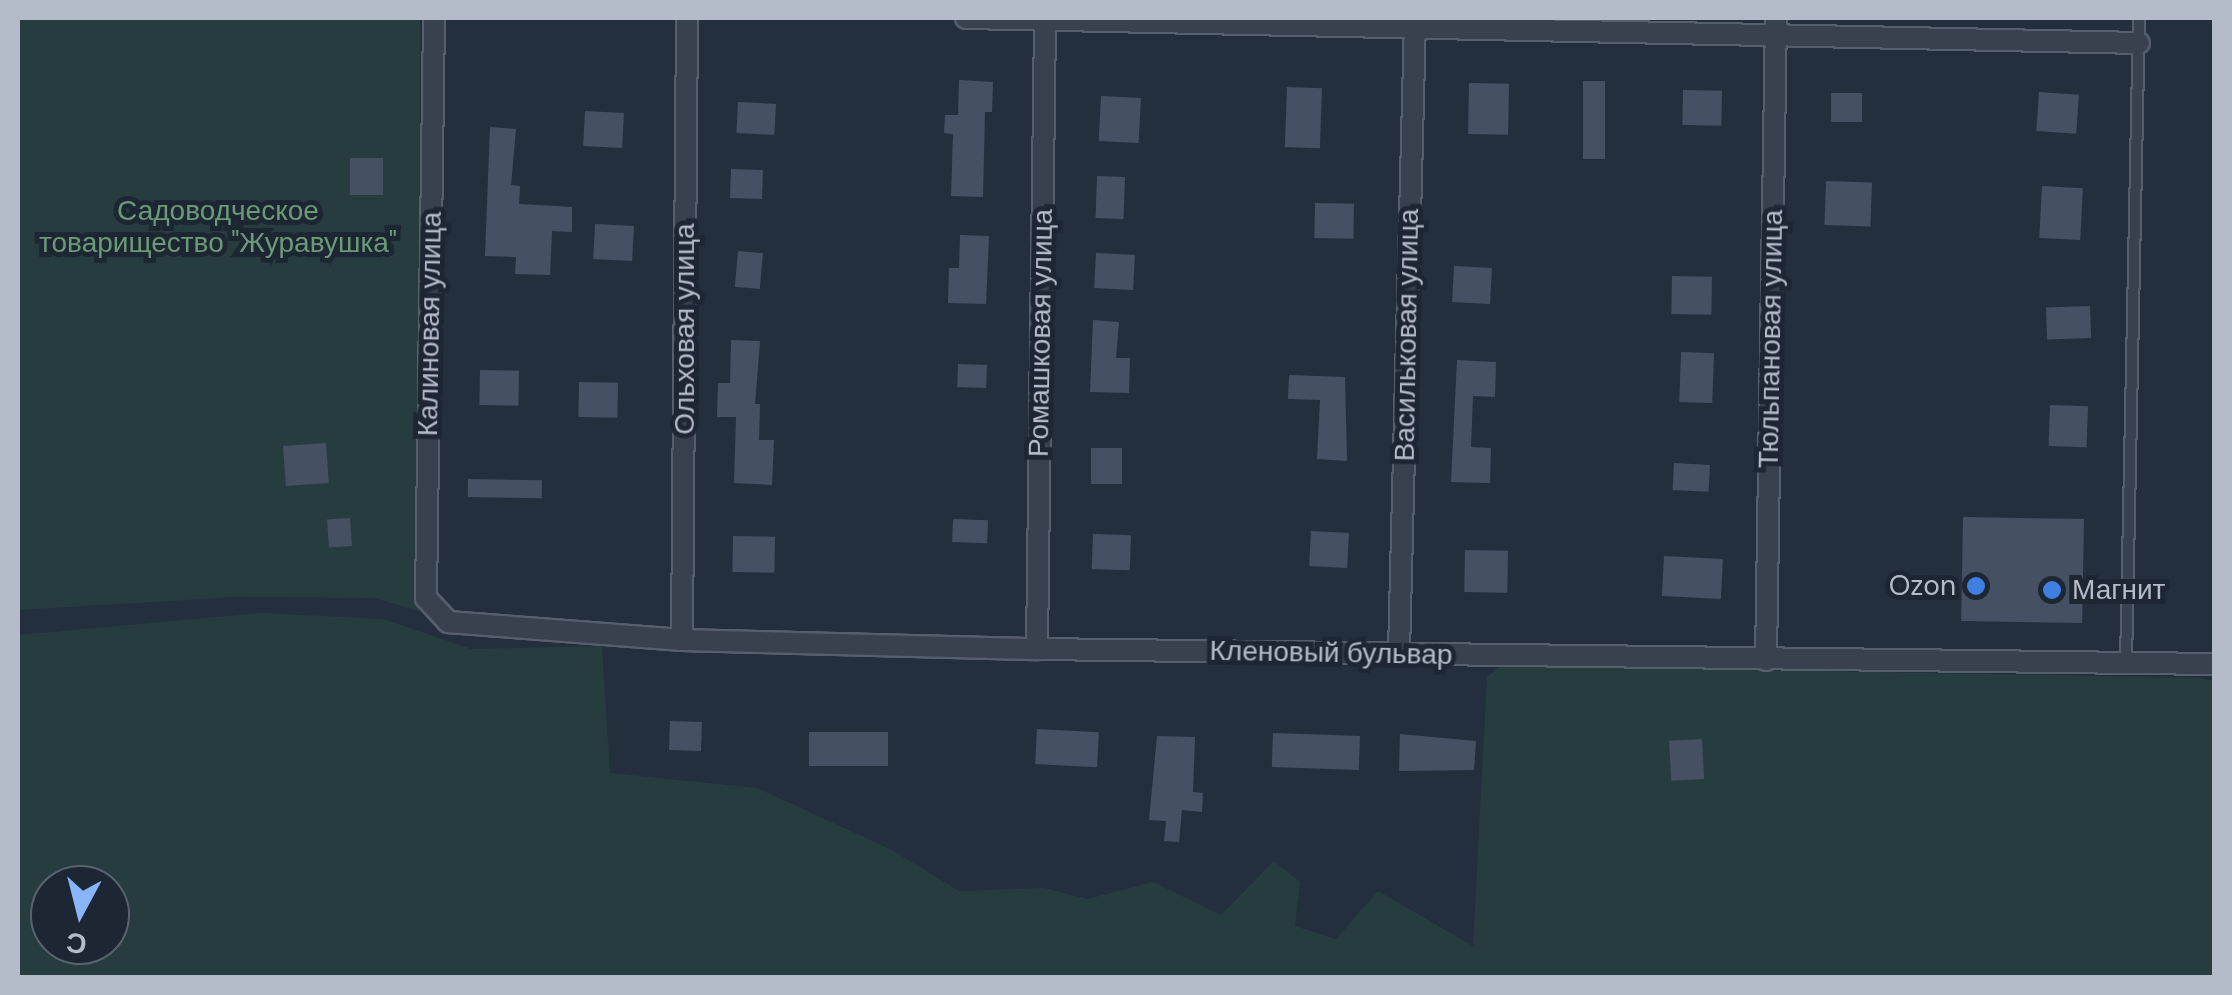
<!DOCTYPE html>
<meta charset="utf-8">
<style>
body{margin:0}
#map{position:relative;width:2232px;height:995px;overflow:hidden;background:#242f3e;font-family:"DM Sans",sans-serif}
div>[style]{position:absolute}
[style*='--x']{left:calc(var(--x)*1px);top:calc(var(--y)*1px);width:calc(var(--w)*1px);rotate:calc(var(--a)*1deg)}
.green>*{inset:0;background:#263c3f}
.building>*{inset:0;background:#455162;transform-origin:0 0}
.roads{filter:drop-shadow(2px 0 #565f6c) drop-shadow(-2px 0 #565f6c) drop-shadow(0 2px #565f6c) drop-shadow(0 -2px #565f6c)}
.service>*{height:10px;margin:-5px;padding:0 5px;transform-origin:5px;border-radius:5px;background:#38414e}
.minor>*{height:20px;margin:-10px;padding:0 10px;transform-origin:10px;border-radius:10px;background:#38414e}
.dots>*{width:28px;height:28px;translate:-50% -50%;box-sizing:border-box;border:5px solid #1d2633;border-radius:50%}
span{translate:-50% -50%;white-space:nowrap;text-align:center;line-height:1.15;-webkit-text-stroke:10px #1d2633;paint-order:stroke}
.park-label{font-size:28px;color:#6b9a76}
.street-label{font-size:28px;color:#b4bcc9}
.poi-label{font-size:28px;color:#b4bcc9}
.right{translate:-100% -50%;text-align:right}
.left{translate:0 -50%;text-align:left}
.frame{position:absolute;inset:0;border:20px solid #b4bcc9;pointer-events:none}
.north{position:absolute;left:30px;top:865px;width:100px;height:100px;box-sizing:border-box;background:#1d2633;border:2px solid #59626f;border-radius:50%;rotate:187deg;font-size:28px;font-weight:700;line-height:40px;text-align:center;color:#b4bcc9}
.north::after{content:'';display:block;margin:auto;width:35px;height:45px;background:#8ab4f8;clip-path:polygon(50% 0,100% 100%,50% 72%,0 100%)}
</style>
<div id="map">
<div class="green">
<i style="clip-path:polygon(18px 18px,420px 18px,419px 611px,374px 598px,236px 597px,18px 610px)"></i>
<i style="clip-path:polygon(evenodd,262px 613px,384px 619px,471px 649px,602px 646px,610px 773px,757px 788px,892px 850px,959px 891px,1044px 888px,1087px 899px,1153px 882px,1221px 915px,1274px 861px,1300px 882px,1295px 926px,1336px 939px,1378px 891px,1473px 946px,1487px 677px,1502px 665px,2200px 678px,2214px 681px,2214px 977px,18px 977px,18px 635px,262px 613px,50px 885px,110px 885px,110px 945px,50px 945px,50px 885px)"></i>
</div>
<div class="building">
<i style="clip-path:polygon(959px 80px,993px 82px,992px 112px,985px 112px,983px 197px,951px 196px,953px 134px,944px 133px,945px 115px,958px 115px)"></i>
<i style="left:1583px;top:81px;width:22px;height:78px"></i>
<i style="left:1469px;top:83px;width:40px;height:51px;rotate:1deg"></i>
<i style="left:1287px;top:87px;width:35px;height:60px;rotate:2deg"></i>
<i style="left:1683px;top:90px;width:39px;height:35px;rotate:1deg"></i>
<i style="left:2039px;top:92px;width:40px;height:39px;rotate:4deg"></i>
<i style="left:1831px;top:93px;width:31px;height:29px"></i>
<i style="left:1101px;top:96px;width:40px;height:45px;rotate:3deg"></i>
<i style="left:738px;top:102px;width:38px;height:31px;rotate:3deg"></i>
<i style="left:585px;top:111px;width:39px;height:35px;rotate:3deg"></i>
<i style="clip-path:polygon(490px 127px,516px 129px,511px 185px,520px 186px,519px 204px,572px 207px,572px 232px,552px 231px,550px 275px,515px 274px,516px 257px,485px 256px)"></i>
<i style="left:350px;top:158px;width:33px;height:37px"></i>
<i style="left:731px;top:169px;width:32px;height:29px;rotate:2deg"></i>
<i style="left:1097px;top:176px;width:28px;height:42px;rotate:2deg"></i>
<i style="left:1826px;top:181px;width:46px;height:44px;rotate:2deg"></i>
<i style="left:2042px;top:186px;width:41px;height:52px;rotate:3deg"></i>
<i style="left:1315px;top:203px;width:39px;height:35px;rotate:1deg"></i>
<i style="left:595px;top:224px;width:39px;height:35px;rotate:3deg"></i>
<i style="clip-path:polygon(960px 235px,989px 236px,986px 304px,948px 303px,949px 268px,959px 268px)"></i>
<i style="left:738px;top:251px;width:25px;height:36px;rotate:5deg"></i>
<i style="left:1096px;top:253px;width:39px;height:35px;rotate:3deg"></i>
<i style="left:1454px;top:266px;width:38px;height:36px;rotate:3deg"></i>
<i style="left:1672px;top:276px;width:40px;height:38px;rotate:1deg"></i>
<i style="left:2090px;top:306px;width:32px;height:44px;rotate:88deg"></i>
<i style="clip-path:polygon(1093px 320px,1119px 322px,1116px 358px,1130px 358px,1129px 393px,1090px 392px)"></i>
<i style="clip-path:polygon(731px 340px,760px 341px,755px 404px,760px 404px,759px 440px,774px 440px,772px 485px,734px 483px,736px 417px,717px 417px,718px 383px,730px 383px)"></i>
<i style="left:1681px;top:352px;width:33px;height:50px;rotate:2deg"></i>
<i style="clip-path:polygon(1457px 360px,1496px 362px,1495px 397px,1473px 396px,1471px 447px,1491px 448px,1490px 483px,1451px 482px)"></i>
<i style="left:958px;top:364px;width:29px;height:23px;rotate:2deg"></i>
<i style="left:480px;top:370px;width:39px;height:35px;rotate:1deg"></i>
<i style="clip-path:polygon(1289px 375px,1345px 377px,1347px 461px,1317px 459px,1320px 400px,1288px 399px)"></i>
<i style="left:579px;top:382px;width:39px;height:35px;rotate:1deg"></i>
<i style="left:2050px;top:405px;width:38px;height:41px;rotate:2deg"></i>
<i style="left:326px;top:443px;width:40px;height:43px;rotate:86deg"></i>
<i style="left:1091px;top:448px;width:31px;height:36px"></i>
<i style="left:1674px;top:463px;width:36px;height:27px;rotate:3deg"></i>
<i style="left:468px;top:479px;width:74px;height:18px;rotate:1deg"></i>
<i style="left:1963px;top:517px;width:121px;height:104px;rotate:1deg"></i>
<i style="left:350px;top:518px;width:28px;height:23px;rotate:86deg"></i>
<i style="left:953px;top:519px;width:35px;height:23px;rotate:2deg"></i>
<i style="left:1311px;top:531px;width:38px;height:35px;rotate:3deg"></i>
<i style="left:1093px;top:534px;width:38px;height:35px;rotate:2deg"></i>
<i style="left:733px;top:536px;width:42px;height:36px;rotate:1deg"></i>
<i style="left:1465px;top:550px;width:43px;height:42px;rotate:1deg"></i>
<i style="left:1664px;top:556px;width:59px;height:40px;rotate:3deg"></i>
<i style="left:670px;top:721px;width:32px;height:29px;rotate:2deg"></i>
<i style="left:1037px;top:729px;width:62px;height:35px;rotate:3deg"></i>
<i style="left:809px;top:732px;width:79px;height:34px"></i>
<i style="left:1273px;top:733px;width:87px;height:34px;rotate:2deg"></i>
<i style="clip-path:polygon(1400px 734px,1476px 741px,1474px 770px,1399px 771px)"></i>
<i style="clip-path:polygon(1157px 736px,1195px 737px,1193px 792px,1203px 793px,1202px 812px,1182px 810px,1179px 842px,1164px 841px,1166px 821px,1149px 820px)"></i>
<i style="left:1702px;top:739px;width:40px;height:33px;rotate:87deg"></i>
</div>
<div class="roads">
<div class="service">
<i style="--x:2126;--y:663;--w:645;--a:-88.85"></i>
</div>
<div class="minor">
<i style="--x:434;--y:18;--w:580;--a:90.79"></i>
<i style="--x:426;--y:598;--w:33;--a:47"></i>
<i style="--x:448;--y:622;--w:235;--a:4.4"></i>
<i style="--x:682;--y:640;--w:355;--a:1.5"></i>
<i style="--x:1037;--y:649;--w:1177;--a:0.73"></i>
<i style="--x:966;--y:18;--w:1173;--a:1.22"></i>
<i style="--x:682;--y:640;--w:622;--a:-89.54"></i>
<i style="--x:1037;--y:649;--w:631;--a:-89.27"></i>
<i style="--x:1399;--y:652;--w:633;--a:-88.55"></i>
<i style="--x:1766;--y:660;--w:642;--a:-89.11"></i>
</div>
</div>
<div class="dots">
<i style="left:1976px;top:586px;background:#3f7fe0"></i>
<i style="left:2052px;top:590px;background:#3f7fe0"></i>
</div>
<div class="park-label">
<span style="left:218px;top:227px">Садоводческое<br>товарищество "Журавушка"</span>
</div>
<div class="street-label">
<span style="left:430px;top:324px;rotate:-89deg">Калиновая улица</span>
<span style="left:685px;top:329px;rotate:-90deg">Ольховая улица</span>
<span style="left:1041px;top:333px;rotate:-89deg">Ромашковая улица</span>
<span style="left:1407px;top:335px;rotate:-89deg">Васильковая улица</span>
<span style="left:1771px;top:339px;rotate:-89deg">Тюльпановая улица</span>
<span style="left:1331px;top:653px;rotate:1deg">Кленовый бульвар</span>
</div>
<div class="poi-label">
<span class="right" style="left:1956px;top:586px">Ozon</span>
<span class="left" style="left:2072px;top:590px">Магнит</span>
</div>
<div class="frame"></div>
<div class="north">С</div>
</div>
